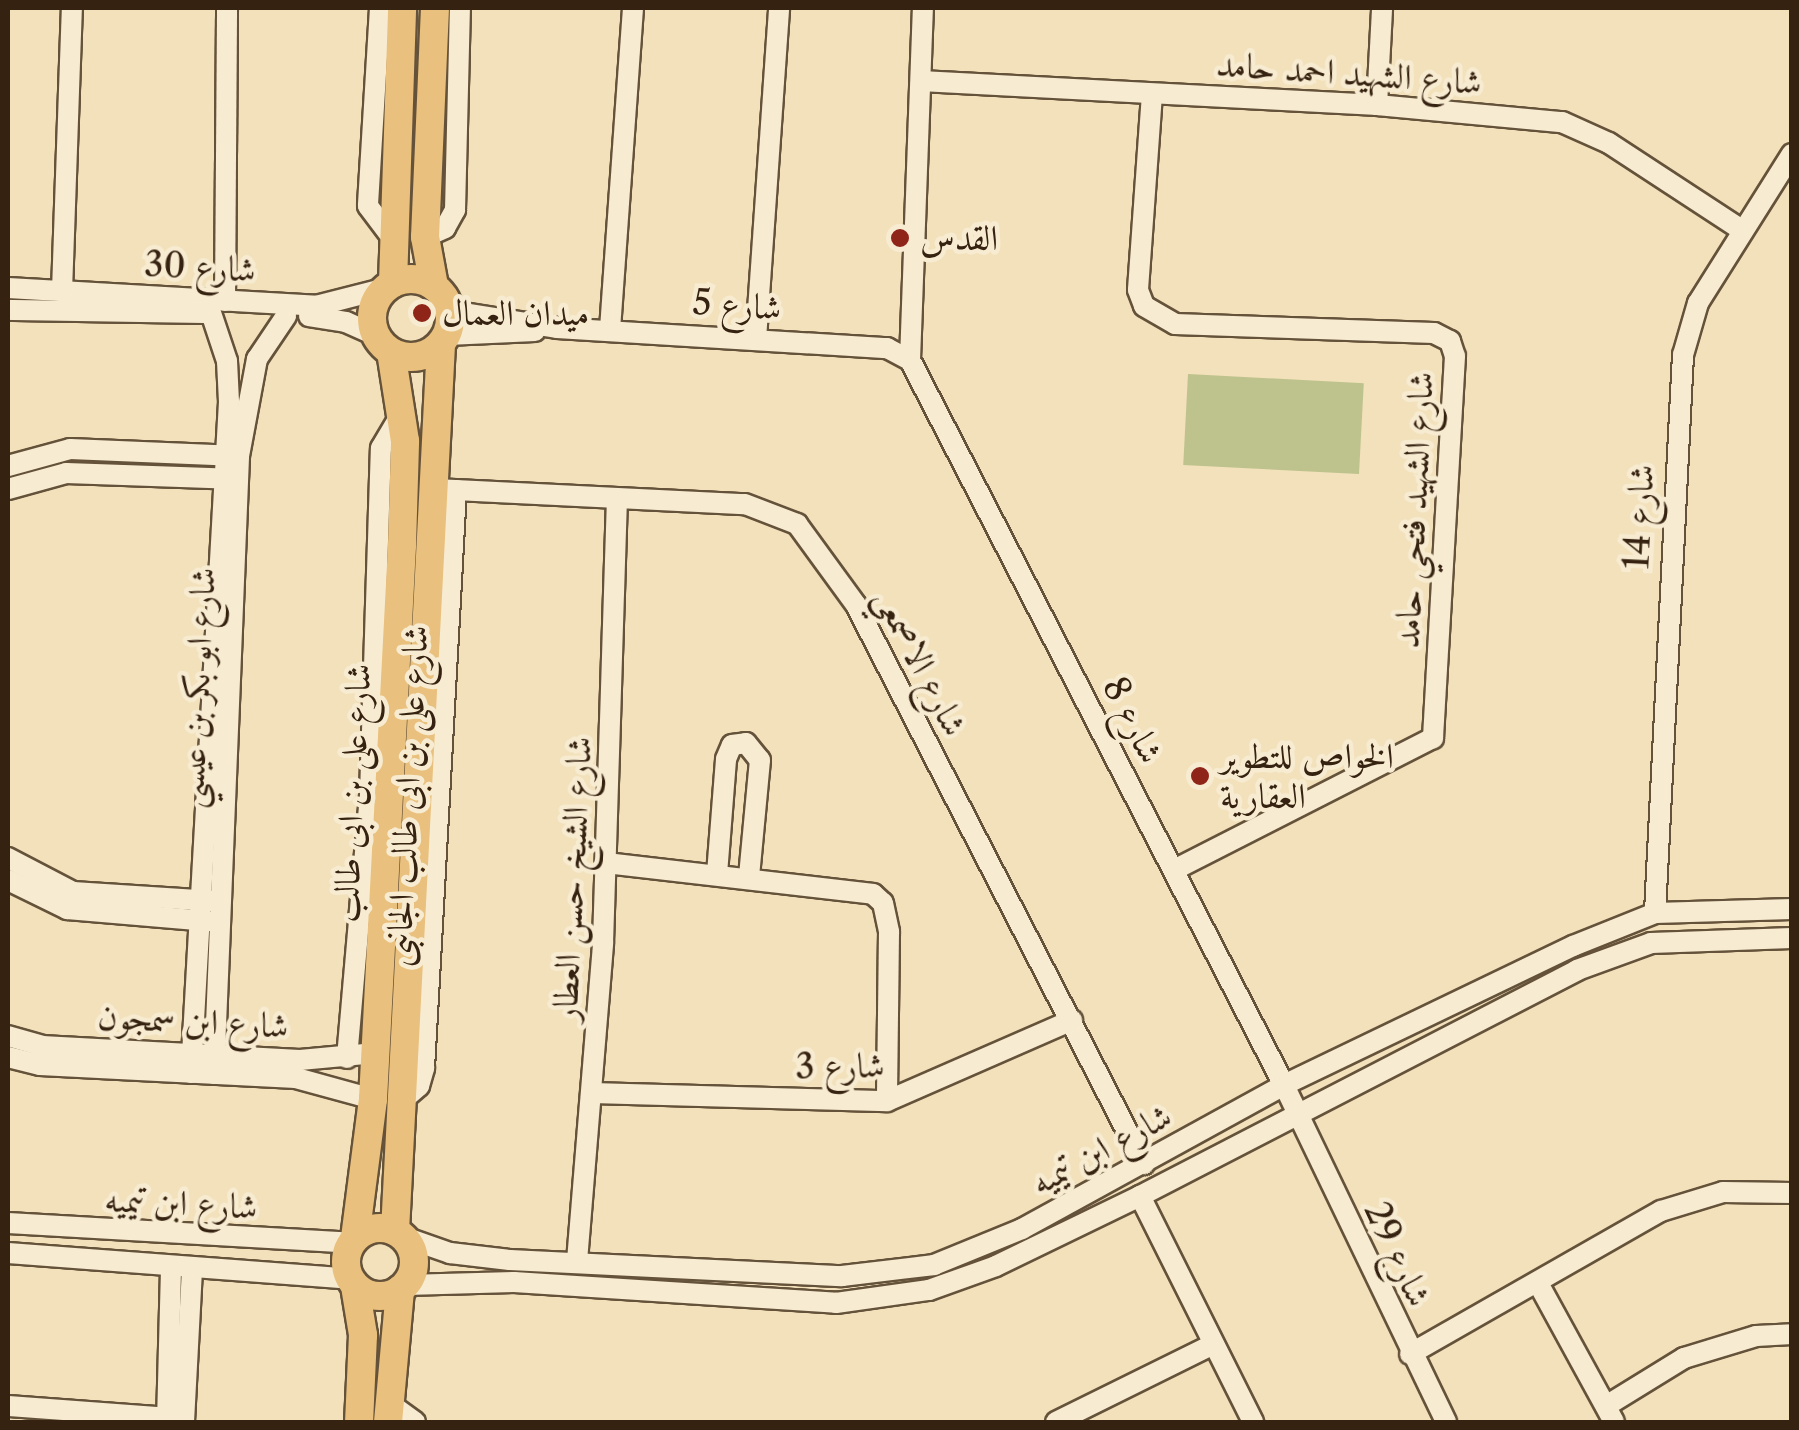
<!DOCTYPE html>
<meta charset="utf-8">
<style>
body{margin:0}
#map{position:relative;width:1799px;height:1430px;overflow:hidden;background:#f2e1ba;font-family:"Libre Caslon Text",Amiri,serif}
div>[style]{position:absolute}
[style*='--x']{left:calc(var(--x)*1px);top:calc(var(--y)*1px);width:calc(var(--w)*1px);rotate:calc(var(--a)*1deg)}
.green>*{inset:0;background:#bec28d;transform-origin:0 0}
.roads{filter:drop-shadow(2px 0 #65523a) drop-shadow(-2px 0 #65523a) drop-shadow(0 2px #65523a) drop-shadow(0 -2px #65523a)}
.minor>*{height:20px;margin:-10px;padding:0 10px;transform-origin:10px;border-radius:10px;background:#f7ecd2}
.major>*{height:28px;margin:-14px;padding:0 14px;transform-origin:14px;border-radius:14px;background:#e9c07d}
.major>.ring{margin:-14px;padding:0;box-sizing:content-box;background:none;border:28px solid #e9c07d;border-radius:50%}
.dots>*{width:28px;height:28px;translate:-50% -50%;box-sizing:border-box;border:5px solid #f7ecd2;border-radius:50%}
span{translate:-50% -50%;white-space:nowrap;text-align:center;line-height:1.15;-webkit-text-stroke:9px #f7ecd2;paint-order:stroke}
.street-label{font-size:35px;color:#362210}
.poi-label{font-size:35px;color:#362210}
.left{translate:0 -50%;text-align:left}
.frame{position:absolute;inset:0;border:10px solid #362210;pointer-events:none}
</style>
<div id="map">
<div class="green">
<i style="left:1188px;top:374px;width:176px;height:91px;rotate:3deg"></i>
</div>
<div class="roads">
<div class="minor">
<i style="--x:380;--y:8;--w:198;--a:93.5"></i>
<i style="--x:368;--y:206;--w:36;--a:53"></i>
<i style="--x:921;--y:81;--w:457;--a:3"></i>
<i style="--x:1377;--y:105;--w:186;--a:5.3"></i>
<i style="--x:1562;--y:122;--w:51;--a:24.1"></i>
<i style="--x:1609;--y:143;--w:159;--a:33.2"></i>
<i style="--x:1152;--y:94;--w:196;--a:94.1"></i>
<i style="--x:1138;--y:290;--w:17;--a:69"></i>
<i style="--x:1144;--y:306;--w:36;--a:30"></i>
<i style="--x:1175;--y:324;--w:259;--a:2"></i>
<i style="--x:1434;--y:333;--w:18;--a:27"></i>
<i style="--x:1450;--y:341;--w:16;--a:72"></i>
<i style="--x:1455;--y:356;--w:383;--a:93.3"></i>
<i style="--x:1433;--y:738;--w:291;--a:153"></i>
<i style="--x:1377;--y:105;--w:97;--a:-87"></i>
<i style="--x:425;--y:237;--w:22;--a:-24"></i>
<i style="--x:445;--y:228;--w:21;--a:-61"></i>
<i style="--x:455;--y:210;--w:202;--a:-88.6"></i>
<i style="--x:8;--y:288;--w:309;--a:3.3"></i>
<i style="--x:316;--y:306;--w:72;--a:-14.4"></i>
<i style="--x:62;--y:291;--w:283;--a:-88"></i>
<i style="--x:225;--y:301;--w:293;--a:-89.6"></i>
<i style="--x:8;--y:310;--w:202;--a:0.9"></i>
<i style="--x:450;--y:311;--w:108;--a:9"></i>
<i style="--x:557;--y:328;--w:331;--a:3.5"></i>
<i style="--x:887;--y:348;--w:26;--a:28"></i>
<i style="--x:910;--y:360;--w:816;--a:62.71"></i>
<i style="--x:1284;--y:1085;--w:374;--a:64.3"></i>
<i style="--x:309;--y:316;--w:37;--a:9"></i>
<i style="--x:346;--y:322;--w:32;--a:24"></i>
<i style="--x:610;--y:329;--w:322;--a:-85.9"></i>
<i style="--x:447;--y:335;--w:88;--a:-2.6"></i>
<i style="--x:756;--y:339;--w:332;--a:-86"></i>
<i style="--x:910;--y:360;--w:352;--a:-87.9"></i>
<i style="--x:8;--y:466;--w:64;--a:-15.3"></i>
<i style="--x:70;--y:449;--w:168;--a:2.4"></i>
<i style="--x:8;--y:489;--w:60;--a:-15.4"></i>
<i style="--x:66;--y:473;--w:172;--a:2"></i>
<i style="--x:435;--y:489;--w:310;--a:2.8"></i>
<i style="--x:745;--y:504;--w:56;--a:21"></i>
<i style="--x:797;--y:524;--w:100;--a:53.9"></i>
<i style="--x:856;--y:605;--w:629;--a:62.74"></i>
<i style="--x:8;--y:858;--w:73;--a:27.6"></i>
<i style="--x:73;--y:892;--w:140;--a:3.7"></i>
<i style="--x:606;--y:863;--w:269;--a:6.6"></i>
<i style="--x:873;--y:894;--w:13;--a:42"></i>
<i style="--x:883;--y:903;--w:30;--a:78"></i>
<i style="--x:889;--y:932;--w:169;--a:90.7"></i>
<i style="--x:717;--y:874;--w:115;--a:-85.5"></i>
<i style="--x:726;--y:759;--w:15;--a:-67"></i>
<i style="--x:732;--y:745;--w:14;--a:-8"></i>
<i style="--x:746;--y:743;--w:22;--a:51"></i>
<i style="--x:760;--y:760;--w:118;--a:95.4"></i>
<i style="--x:8;--y:880;--w:66;--a:26.2"></i>
<i style="--x:67;--y:909;--w:142;--a:4.9"></i>
<i style="--x:1655;--y:913;--w:559;--a:-87.13"></i>
<i style="--x:1683;--y:355;--w:54;--a:-73.9"></i>
<i style="--x:1698;--y:303;--w:176;--a:-57.8"></i>
<i style="--x:8;--y:1036;--w:35;--a:16"></i>
<i style="--x:42;--y:1046;--w:258;--a:3.1"></i>
<i style="--x:300;--y:1060;--w:76;--a:-5.3"></i>
<i style="--x:8;--y:1057;--w:33;--a:14"></i>
<i style="--x:40;--y:1065;--w:256;--a:2.9"></i>
<i style="--x:296;--y:1078;--w:80;--a:15.3"></i>
<i style="--x:347;--y:1058;--w:264;--a:-85"></i>
<i style="--x:370;--y:795;--w:347;--a:-88.2"></i>
<i style="--x:381;--y:448;--w:43;--a:-59.3"></i>
<i style="--x:191;--y:1073;--w:672;--a:-86.76"></i>
<i style="--x:229;--y:402;--w:41;--a:-92.8"></i>
<i style="--x:227;--y:361;--w:51;--a:-108.4"></i>
<i style="--x:214;--y:1074;--w:619;--a:-87.68"></i>
<i style="--x:239;--y:456;--w:99;--a:-79.5"></i>
<i style="--x:257;--y:359;--w:52;--a:-56"></i>
<i style="--x:593;--y:1093;--w:294;--a:1.6"></i>
<i style="--x:887;--y:1101;--w:202;--a:-23.6"></i>
<i style="--x:404;--y:1099;--w:20;--a:-41"></i>
<i style="--x:419;--y:1086;--w:19;--a:-74"></i>
<i style="--x:424;--y:1068;--w:579;--a:-86.83"></i>
<i style="--x:1140;--y:1196;--w:253;--a:63.4"></i>
<i style="--x:8;--y:1223;--w:344;--a:3.3"></i>
<i style="--x:404;--y:1237;--w:49;--a:19.2"></i>
<i style="--x:450;--y:1253;--w:60;--a:6.7"></i>
<i style="--x:510;--y:1260;--w:332;--a:2.8"></i>
<i style="--x:842;--y:1276;--w:93;--a:-6.8"></i>
<i style="--x:934;--y:1265;--w:95;--a:-22.2"></i>
<i style="--x:1022;--y:1229;--w:299;--a:-28.8"></i>
<i style="--x:1284;--y:1085;--w:321;--a:-25.7"></i>
<i style="--x:1573;--y:946;--w:88;--a:-21.9"></i>
<i style="--x:1655;--y:913;--w:137;--a:-1.7"></i>
<i style="--x:8;--y:1253;--w:343;--a:4.3"></i>
<i style="--x:577;--y:1261;--w:319;--a:-85.3"></i>
<i style="--x:603;--y:943;--w:444;--a:-88.2"></i>
<i style="--x:1538;--y:1283;--w:158;--a:61.3"></i>
<i style="--x:406;--y:1285;--w:108;--a:-1.6"></i>
<i style="--x:514;--y:1282;--w:323;--a:3.7"></i>
<i style="--x:836;--y:1303;--w:94;--a:-8"></i>
<i style="--x:929;--y:1290;--w:71;--a:-19.7"></i>
<i style="--x:996;--y:1266;--w:160;--a:-25.9"></i>
<i style="--x:1140;--y:1196;--w:492;--a:-27.3"></i>
<i style="--x:1577;--y:970;--w:79;--a:-20"></i>
<i style="--x:1651;--y:943;--w:141;--a:-2"></i>
<i style="--x:1410;--y:1354;--w:289;--a:-29.7"></i>
<i style="--x:1661;--y:1211;--w:65;--a:-17"></i>
<i style="--x:1723;--y:1192;--w:69;--a:0.8"></i>
<i style="--x:389;--y:1403;--w:32;--a:36"></i>
<i style="--x:8;--y:1406;--w:176;--a:4.2"></i>
<i style="--x:1606;--y:1406;--w:92;--a:-31.6"></i>
<i style="--x:1684;--y:1358;--w:75;--a:-17"></i>
<i style="--x:1756;--y:1336;--w:36;--a:-3"></i>
<i style="--x:167;--y:1422;--w:154;--a:-88.5"></i>
<i style="--x:184;--y:1422;--w:153;--a:-87"></i>
<i style="--x:1056;--y:1422;--w:174;--a:-26.3"></i>
</div>
<div class="major">
<i class="ring" style="left:372px;top:279px;width:50px;height:50px"></i>
<i style="--x:393;--y:283;--w:275;--a:-88.1"></i>
<i style="--x:434;--y:286;--w:50;--a:-100.4"></i>
<i style="--x:425;--y:237;--w:229;--a:-87.5"></i>
<i class="ring" style="left:346px;top:1228px;width:40px;height:40px"></i>
<i style="--x:395;--y:1231;--w:887;--a:-87.03"></i>
<i style="--x:355;--y:1238;--w:140;--a:-82.6"></i>
<i style="--x:373;--y:1099;--w:555;--a:-87"></i>
<i style="--x:402;--y:545;--w:104;--a:-88.3"></i>
<i style="--x:405;--y:441;--w:90;--a:-98.9"></i>
<i style="--x:355;--y:1286;--w:50;--a:80.7"></i>
<i style="--x:363;--y:1335;--w:87;--a:92.6"></i>
<i style="--x:388;--y:1422;--w:133;--a:-84.8"></i>
</div>
</div>
<div class="dots">
<i style="left:900px;top:238px;background:#8f2418"></i>
<i style="left:422px;top:313px;background:#8f2418"></i>
<i style="left:1200px;top:776px;background:#8f2418"></i>
</div>
<div class="street-label">
<span style="left:1349px;top:73px;rotate:4deg">شارع الشهيد احمد حامد</span>
<span style="left:200px;top:267px;rotate:3deg">شارع 30</span>
<span style="left:737px;top:305px;rotate:4deg">شارع 5</span>
<span style="left:1414px;top:510px;rotate:-87deg">شارع الشهيد فتحي حامد</span>
<span style="left:1639px;top:517px;rotate:-87deg">شارع 14</span>
<span style="left:921px;top:662px;rotate:63deg">شارع الاصمعي</span>
<span style="left:197px;top:688px;rotate:-87deg">شارع ابو بكر بن عيسي</span>
<span style="left:1133px;top:720px;rotate:63deg">شارع 8</span>
<span style="left:352px;top:793px;rotate:-87deg">شارع على بن ابى طالب</span>
<span style="left:407px;top:796px;rotate:-87deg">شارع على بن ابى طالب الجانبى</span>
<span style="left:572px;top:879px;rotate:-87deg">شارع الشيخ حسن العطار</span>
<span style="left:193px;top:1021px;rotate:3deg">شارع ابن سمجون</span>
<span style="left:840px;top:1066px;rotate:-1deg">شارع 3</span>
<span style="left:1101px;top:1149px;rotate:-28deg">شارع ابن تيميه</span>
<span style="left:181px;top:1203px;rotate:3deg">شارع ابن تيميه</span>
<span style="left:1398px;top:1254px;rotate:65deg">شارع 29</span>
</div>
<div class="poi-label">
<span class="left" style="left:920px;top:238px">القدس</span>
<span class="left" style="left:442px;top:313px">ميدان العمال</span>
<span class="left" style="left:1220px;top:776px">الخواص للتطوير<br>العقارية</span>
</div>
<div class="frame"></div>
</div>
